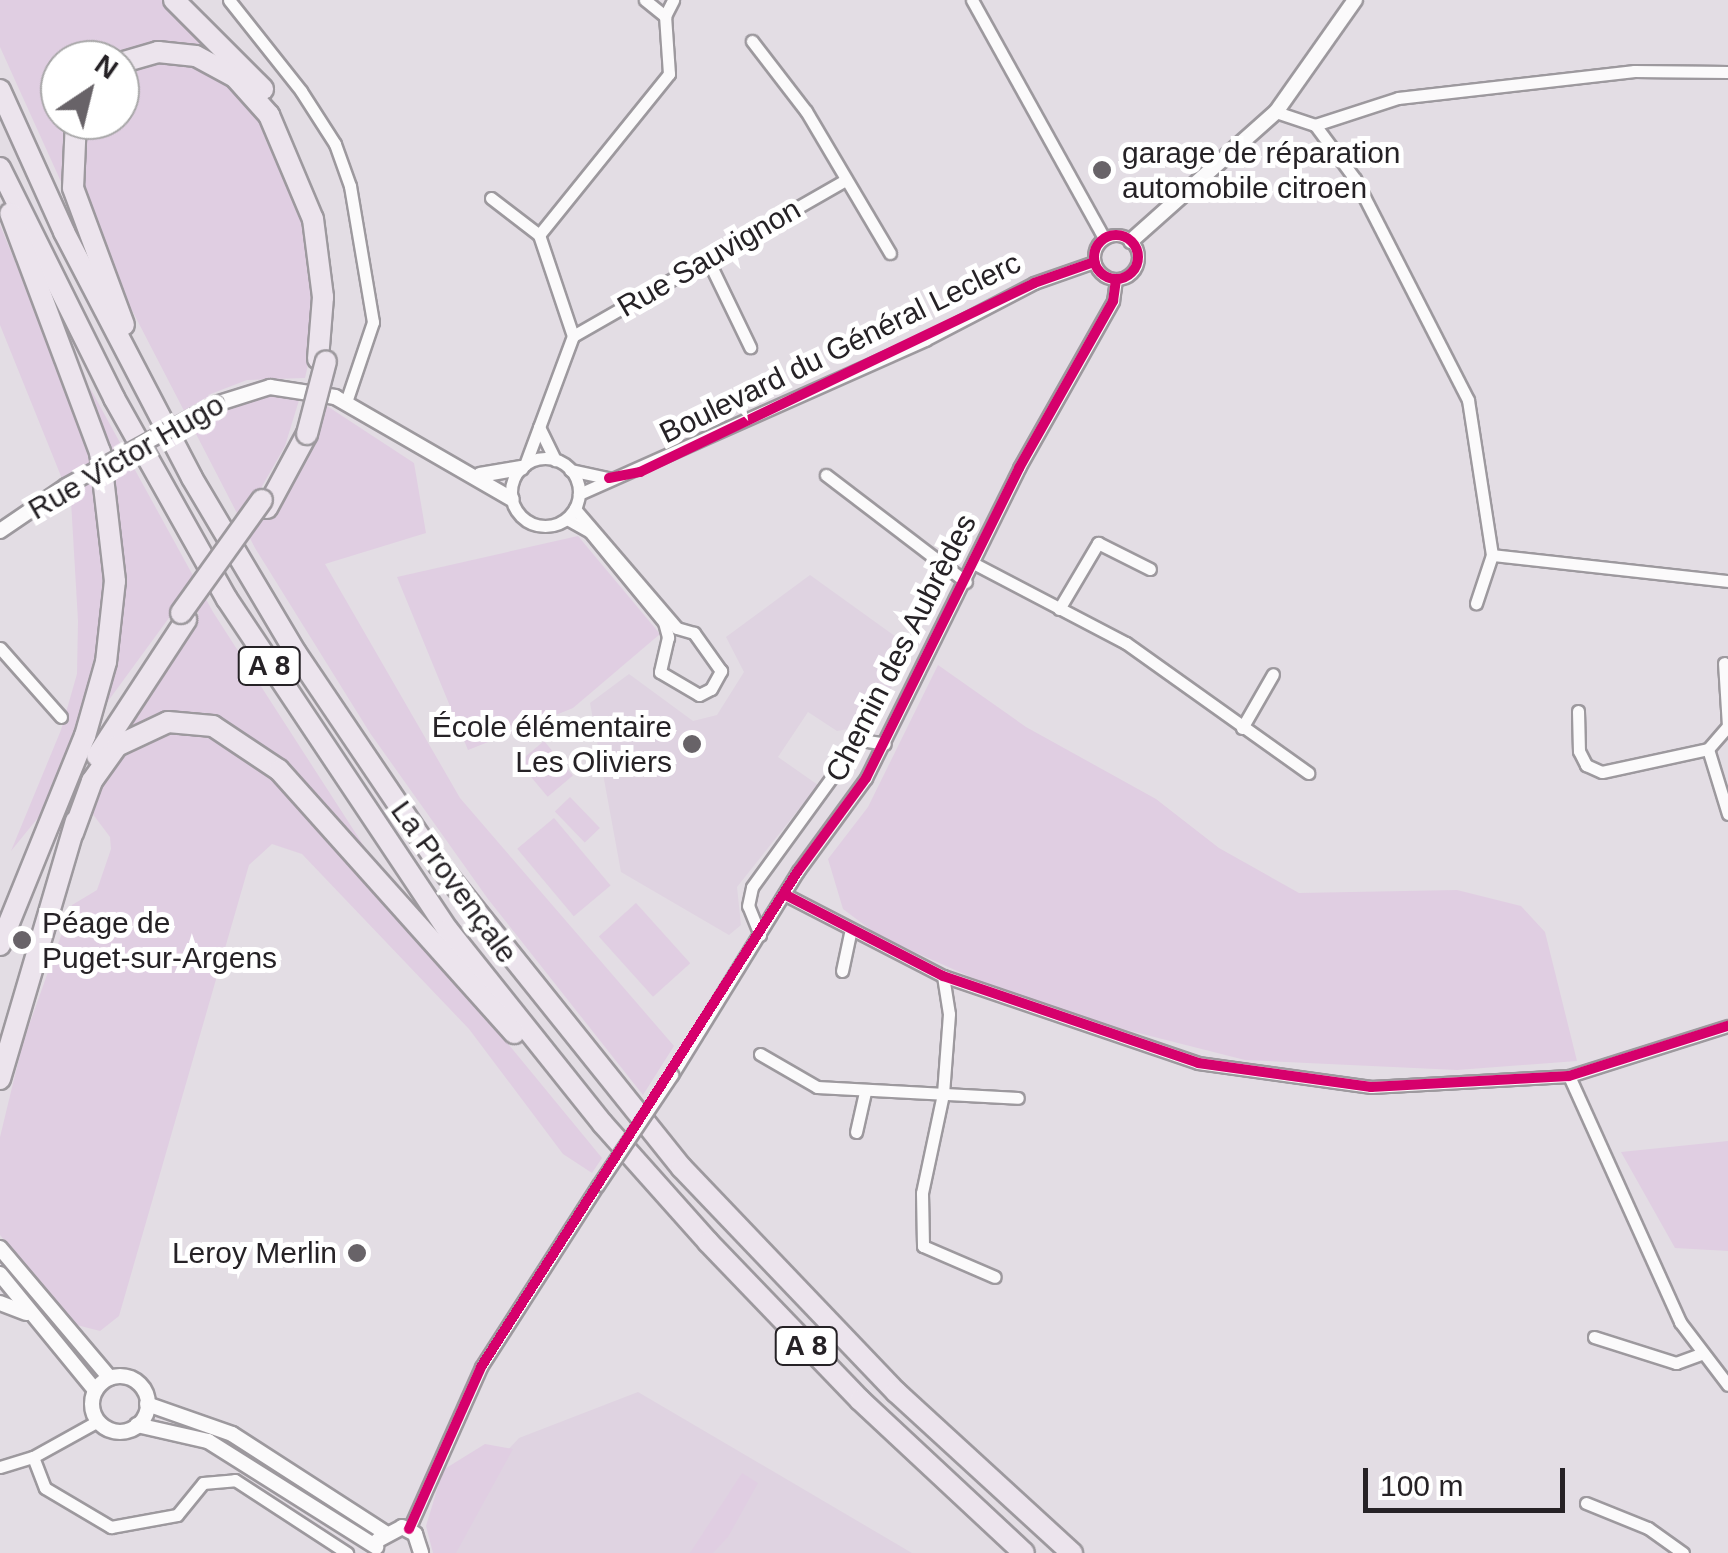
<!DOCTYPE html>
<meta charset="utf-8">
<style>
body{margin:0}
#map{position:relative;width:1728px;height:1553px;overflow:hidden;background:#e3dde4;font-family:Arial,sans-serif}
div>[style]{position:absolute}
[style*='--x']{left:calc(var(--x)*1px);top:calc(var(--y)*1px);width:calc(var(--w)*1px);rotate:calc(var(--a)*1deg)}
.built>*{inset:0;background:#dfd3e1}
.green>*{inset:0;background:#e0cee2;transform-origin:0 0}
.roads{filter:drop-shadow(2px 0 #9d999e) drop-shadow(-2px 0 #9d999e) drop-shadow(0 2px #9d999e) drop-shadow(0 -2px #9d999e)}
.minor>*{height:11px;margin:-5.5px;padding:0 5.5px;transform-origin:5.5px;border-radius:5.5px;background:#fbfafb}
.minor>.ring{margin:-5.5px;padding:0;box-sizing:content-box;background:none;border:11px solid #fbfafb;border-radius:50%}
.tertiary>*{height:14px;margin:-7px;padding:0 7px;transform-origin:7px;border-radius:7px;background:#fbfafb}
.tertiary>.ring{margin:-7px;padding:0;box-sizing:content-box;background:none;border:14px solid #fbfafb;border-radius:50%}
.motorway>*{height:20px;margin:-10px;padding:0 10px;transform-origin:10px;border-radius:10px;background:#ece4ed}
.bridges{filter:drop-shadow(2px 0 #9d999e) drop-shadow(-2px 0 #9d999e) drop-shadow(0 2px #9d999e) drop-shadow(0 -2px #9d999e)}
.minor-bridge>*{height:11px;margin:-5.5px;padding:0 5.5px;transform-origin:5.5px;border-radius:5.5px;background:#fbfafb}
.tertiary-bridge>*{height:14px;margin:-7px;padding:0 7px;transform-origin:7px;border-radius:7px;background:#fbfafb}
.motorway-bridge>*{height:20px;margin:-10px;padding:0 10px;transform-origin:10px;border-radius:10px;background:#ece4ed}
.cycleway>*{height:10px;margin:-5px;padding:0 5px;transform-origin:5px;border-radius:5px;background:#d6006c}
.cycleway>.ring{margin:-5px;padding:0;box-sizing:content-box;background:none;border:10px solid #d6006c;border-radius:50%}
.dots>*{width:28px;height:28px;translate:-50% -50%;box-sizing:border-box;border:5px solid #fff;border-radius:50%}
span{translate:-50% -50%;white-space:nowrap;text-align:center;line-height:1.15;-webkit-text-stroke:10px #fff;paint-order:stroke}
.shield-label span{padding:2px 8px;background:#fff;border:2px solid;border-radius:8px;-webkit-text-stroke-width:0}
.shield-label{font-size:28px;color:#262226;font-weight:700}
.poi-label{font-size:30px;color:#262226}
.left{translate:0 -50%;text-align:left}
.right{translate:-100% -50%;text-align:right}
.street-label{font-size:30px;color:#262226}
.north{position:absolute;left:40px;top:40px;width:100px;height:100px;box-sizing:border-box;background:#fff;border:2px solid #a8a7a8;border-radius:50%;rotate:35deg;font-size:28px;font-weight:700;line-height:40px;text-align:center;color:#262226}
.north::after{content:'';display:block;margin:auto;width:35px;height:45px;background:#686368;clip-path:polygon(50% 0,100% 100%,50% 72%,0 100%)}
.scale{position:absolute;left:1363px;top:1468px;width:202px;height:45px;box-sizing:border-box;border:5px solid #262226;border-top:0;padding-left:12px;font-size:30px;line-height:35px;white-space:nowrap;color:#262226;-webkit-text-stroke:8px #fff;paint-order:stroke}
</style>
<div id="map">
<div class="built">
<i style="clip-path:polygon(810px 575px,910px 647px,875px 724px,837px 731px,808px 712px,778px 757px,818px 785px,737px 887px,741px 925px,729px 935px,621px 872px,590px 703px,629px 674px,693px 721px,717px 715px,744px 672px,726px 637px)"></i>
<i style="clip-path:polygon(638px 1392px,912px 1553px,441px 1553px,459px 1502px,519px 1438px)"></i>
</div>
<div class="green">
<i style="clip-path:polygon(0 0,164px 0,237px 67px,208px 53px,60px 60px,60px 120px,68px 120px,62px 184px,0 47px)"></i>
<i style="clip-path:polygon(184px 61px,218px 75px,259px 112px,295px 181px,315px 274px,313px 343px,305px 378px,247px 380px,208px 395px,218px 412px,264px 397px,300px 397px,285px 446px,257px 495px,269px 513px,327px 406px,414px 463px,426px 533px,325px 564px,460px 798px,674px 1046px,643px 1095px,488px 899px,370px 733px,255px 548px,120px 287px,79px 179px,83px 120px,120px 120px,120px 72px,141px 62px)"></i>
<i style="clip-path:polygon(0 225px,92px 449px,106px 607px,89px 698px,50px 803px,11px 851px,61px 730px,77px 674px,78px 621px,71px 501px,0 325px)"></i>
<i style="clip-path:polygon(90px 388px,213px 612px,382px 874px,278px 761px,228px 724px,177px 713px,116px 736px,199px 614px,185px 596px,103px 708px,116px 624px)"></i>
<i style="clip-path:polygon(578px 536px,660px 634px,573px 708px,468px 750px,397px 577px)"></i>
<i style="clip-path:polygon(938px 665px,1026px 727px,1156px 799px,1219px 848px,1299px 893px,1457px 890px,1521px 906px,1545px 932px,1577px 1061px,1457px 1070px,1245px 1060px,1040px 1008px,879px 936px,843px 909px,828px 859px,868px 807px)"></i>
<i style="clip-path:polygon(171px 731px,219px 738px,272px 775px,462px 988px,602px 1158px,592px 1173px,563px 1154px,469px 1029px,302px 854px,272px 844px,249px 865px,119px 1316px,100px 1331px,73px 1324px,0 1235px,0 1137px,23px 1042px,72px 905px,97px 890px,111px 849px,110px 837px,92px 813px,93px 799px,117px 756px)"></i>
<i style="left:544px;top:741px;width:45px;height:33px;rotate:50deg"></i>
<i style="left:570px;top:797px;width:43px;height:21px;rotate:46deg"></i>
<i style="left:554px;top:818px;width:88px;height:48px;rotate:50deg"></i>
<i style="left:636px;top:903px;width:81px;height:50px;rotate:48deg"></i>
<i style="clip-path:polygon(1728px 1141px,1728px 1251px,1675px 1248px,1621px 1152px)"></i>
<i style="clip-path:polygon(485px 1444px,513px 1449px,456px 1553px,433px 1553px,426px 1526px,443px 1470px)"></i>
<i style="clip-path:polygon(742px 1473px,758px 1483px,728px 1537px,713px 1553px,690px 1553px)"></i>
</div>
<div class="roads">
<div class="minor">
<i style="--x:229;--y:0;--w:116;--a:51.6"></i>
<i style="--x:301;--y:91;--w:63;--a:57.3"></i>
<i style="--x:335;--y:144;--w:45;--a:70.3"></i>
<i style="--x:350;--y:186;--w:138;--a:80.4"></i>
<i style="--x:373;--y:322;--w:84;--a:108.6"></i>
<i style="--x:645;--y:0;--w:26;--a:39"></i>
<i style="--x:972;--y:0;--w:272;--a:61"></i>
<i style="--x:752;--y:41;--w:88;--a:52.4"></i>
<i style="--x:806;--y:111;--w:165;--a:59.4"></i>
<i style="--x:1276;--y:112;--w:41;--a:18.4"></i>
<i style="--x:1315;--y:125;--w:87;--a:-18"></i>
<i style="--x:1398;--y:98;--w:238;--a:-6.5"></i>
<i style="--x:1634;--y:71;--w:94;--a:0.6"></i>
<i style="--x:1315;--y:125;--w:67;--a:53.5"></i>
<i style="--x:1355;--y:179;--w:248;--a:62.9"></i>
<i style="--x:1468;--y:400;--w:157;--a:81.2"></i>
<i style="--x:1492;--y:555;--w:51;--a:108.4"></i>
<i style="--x:491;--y:198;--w:61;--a:37.6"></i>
<i class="ring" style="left:1094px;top:235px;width:33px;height:33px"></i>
<i style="--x:539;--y:235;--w:207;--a:-51.1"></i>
<i style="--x:669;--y:74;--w:58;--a:-93.9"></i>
<i style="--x:665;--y:16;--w:18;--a:-63"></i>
<i style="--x:708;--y:260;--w:97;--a:64.2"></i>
<i style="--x:573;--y:336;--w:314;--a:-29.8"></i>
<i style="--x:539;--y:427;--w:37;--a:64"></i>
<i class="ring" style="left:511px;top:458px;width:57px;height:57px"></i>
<i style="--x:525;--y:465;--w:138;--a:-69.6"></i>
<i style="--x:573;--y:336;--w:107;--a:-108.6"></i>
<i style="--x:570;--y:470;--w:40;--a:12"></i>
<i style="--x:826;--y:475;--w:176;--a:37.4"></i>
<i style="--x:579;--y:494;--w:379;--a:-24"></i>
<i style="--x:925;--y:340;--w:123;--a:-27.6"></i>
<i style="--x:1034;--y:283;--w:64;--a:-19.3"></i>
<i style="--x:567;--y:519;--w:26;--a:29"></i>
<i style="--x:590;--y:532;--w:117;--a:50.6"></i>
<i style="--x:664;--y:622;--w:16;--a:75"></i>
<i style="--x:668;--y:637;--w:36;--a:103"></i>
<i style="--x:660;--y:672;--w:45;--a:30.5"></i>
<i style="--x:699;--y:695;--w:13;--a:-27"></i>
<i style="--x:711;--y:689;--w:21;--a:-61"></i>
<i style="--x:721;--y:671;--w:47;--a:-125.4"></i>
<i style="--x:694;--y:633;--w:18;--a:-164"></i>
<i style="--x:677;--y:628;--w:157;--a:-130.6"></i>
<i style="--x:1492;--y:555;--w:237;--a:6.3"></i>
<i style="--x:975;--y:564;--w:170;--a:27.6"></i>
<i style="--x:1126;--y:643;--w:224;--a:35.5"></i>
<i style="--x:1059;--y:609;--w:77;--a:-59.4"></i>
<i style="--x:1098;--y:543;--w:58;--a:26.6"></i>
<i style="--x:0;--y:648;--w:92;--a:48.5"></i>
<i style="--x:1578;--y:711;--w:40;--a:88.6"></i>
<i style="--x:1579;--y:751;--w:16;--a:63"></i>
<i style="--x:1586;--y:765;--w:17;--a:24"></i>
<i style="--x:1602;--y:772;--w:108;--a:-12.2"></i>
<i style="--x:1708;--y:749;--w:68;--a:72.9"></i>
<i style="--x:1242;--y:728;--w:62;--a:-60.1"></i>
<i style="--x:1708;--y:749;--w:30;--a:-49"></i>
<i style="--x:1728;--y:726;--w:63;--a:-93.6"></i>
<i style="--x:784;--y:894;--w:179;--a:27.3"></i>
<i style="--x:943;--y:976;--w:269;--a:18.8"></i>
<i style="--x:1198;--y:1063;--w:175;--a:7.9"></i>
<i style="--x:1371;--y:1087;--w:198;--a:-3.2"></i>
<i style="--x:1569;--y:1076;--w:167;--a:-17.5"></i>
<i style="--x:760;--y:935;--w:31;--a:-112"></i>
<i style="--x:748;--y:906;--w:19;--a:-78"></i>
<i style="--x:752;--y:887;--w:172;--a:-54"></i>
<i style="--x:853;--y:748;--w:11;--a:-45"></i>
<i style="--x:861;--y:740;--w:24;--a:9"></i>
<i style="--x:842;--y:971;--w:39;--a:-78"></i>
<i style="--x:943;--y:976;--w:38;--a:81"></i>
<i style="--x:949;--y:1014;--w:80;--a:94.3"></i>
<i style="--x:943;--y:1094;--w:101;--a:102"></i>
<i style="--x:922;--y:1193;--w:53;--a:88.9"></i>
<i style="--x:923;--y:1246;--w:78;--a:23.3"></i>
<i style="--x:760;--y:1054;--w:66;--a:30.1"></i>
<i style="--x:817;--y:1087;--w:201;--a:3.1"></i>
<i style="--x:672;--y:1075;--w:240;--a:-58.3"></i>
<i style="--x:798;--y:871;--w:115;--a:-53.8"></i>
<i style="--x:866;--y:778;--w:346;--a:-63.7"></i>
<i style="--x:1019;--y:468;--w:192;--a:-60.6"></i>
<i style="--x:1113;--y:301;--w:21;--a:-82"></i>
<i style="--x:1569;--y:1076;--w:270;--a:65.7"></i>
<i style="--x:1680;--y:1322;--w:79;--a:52.7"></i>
<i style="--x:856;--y:1132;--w:41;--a:-77.3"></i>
<i style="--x:1594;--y:1337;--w:86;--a:17.6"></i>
<i style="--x:1676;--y:1363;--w:27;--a:-20"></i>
<i style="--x:33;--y:1457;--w:33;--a:69"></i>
<i style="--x:45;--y:1488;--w:77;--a:30.6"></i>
<i style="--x:111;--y:1527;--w:67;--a:-10.3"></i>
<i style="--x:177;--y:1515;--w:41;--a:-50.9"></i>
<i style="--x:203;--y:1483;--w:32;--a:-5"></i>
<i style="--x:235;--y:1480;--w:134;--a:33.1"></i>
<i style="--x:0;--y:1467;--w:34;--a:-17"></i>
<i style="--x:33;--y:1457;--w:74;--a:-29"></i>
<i style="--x:1586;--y:1503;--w:67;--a:22"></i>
<i style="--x:1648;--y:1528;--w:43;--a:35.5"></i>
<i style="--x:409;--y:1529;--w:177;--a:-66"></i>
<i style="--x:481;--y:1367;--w:216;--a:-57.3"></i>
</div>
<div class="tertiary">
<i style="--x:1131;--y:241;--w:194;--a:-41.7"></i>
<i style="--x:1276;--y:112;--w:137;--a:-54.8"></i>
<i style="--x:216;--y:404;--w:57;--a:-17.5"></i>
<i style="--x:270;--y:387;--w:66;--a:8.7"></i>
<i style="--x:335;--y:397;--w:204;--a:30"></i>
<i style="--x:480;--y:475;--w:42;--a:-9.7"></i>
<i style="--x:0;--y:531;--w:80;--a:-34.3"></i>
<i style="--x:0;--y:1248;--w:170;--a:49.8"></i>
<i style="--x:0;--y:1274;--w:150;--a:50.7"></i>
<i style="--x:0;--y:1303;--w:28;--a:21"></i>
<i class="ring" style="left:92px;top:1376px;width:42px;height:42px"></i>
<i style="--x:147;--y:1404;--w:90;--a:19.4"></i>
<i style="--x:232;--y:1434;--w:181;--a:32.8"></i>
<i style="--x:137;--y:1425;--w:73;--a:12.7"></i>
<i style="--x:208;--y:1441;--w:199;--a:32.2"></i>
<i style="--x:378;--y:1540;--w:27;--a:-28"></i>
<i style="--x:402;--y:1527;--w:15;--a:28"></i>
<i style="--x:415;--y:1534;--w:20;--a:72"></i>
</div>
<div class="motorway">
<i style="--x:174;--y:0;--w:126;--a:45"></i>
<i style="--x:120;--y:63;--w:40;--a:-16"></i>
<i style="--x:158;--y:52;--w:38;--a:6"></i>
<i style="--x:196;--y:56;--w:44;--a:28.3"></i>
<i style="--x:235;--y:77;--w:51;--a:48.2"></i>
<i style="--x:269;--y:115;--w:113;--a:67.1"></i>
<i style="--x:313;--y:219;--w:79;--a:82.7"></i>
<i style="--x:323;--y:297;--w:62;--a:94.6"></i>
<i style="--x:0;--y:90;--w:156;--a:65.7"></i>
<i style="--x:64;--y:232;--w:277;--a:62.5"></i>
<i style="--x:192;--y:478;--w:204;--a:59.3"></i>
<i style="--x:296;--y:653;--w:256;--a:56"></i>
<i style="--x:439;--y:865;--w:388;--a:51.3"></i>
<i style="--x:682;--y:1168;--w:310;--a:46.3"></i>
<i style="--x:896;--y:1392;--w:239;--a:42.5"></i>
<i style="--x:76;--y:120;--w:68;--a:92.5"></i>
<i style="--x:73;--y:188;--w:146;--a:69.6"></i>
<i style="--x:0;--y:168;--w:257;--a:63.6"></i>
<i style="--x:114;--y:398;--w:231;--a:60.7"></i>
<i style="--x:227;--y:599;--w:398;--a:56.3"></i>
<i style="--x:448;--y:930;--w:248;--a:51.4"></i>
<i style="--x:603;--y:1124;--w:158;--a:48.3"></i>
<i style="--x:708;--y:1242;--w:219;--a:46.1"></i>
<i style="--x:860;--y:1400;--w:224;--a:43"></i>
<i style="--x:267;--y:508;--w:84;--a:-61.6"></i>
<i style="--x:97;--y:756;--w:163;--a:-56.8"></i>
<i style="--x:73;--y:833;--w:55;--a:-69.9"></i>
<i style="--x:92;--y:781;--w:43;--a:-54.5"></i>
<i style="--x:117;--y:746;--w:56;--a:-25.2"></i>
<i style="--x:168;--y:722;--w:45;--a:5.1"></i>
<i style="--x:213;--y:726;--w:79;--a:33.7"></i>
<i style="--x:279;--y:770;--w:353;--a:48.2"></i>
<i style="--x:0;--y:945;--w:226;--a:-67.9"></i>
<i style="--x:85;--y:736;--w:77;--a:-74.2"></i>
<i style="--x:106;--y:662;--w:81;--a:-83.7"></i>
<i style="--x:115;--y:581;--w:130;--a:-96.6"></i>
<i style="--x:100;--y:452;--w:255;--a:-110.6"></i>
<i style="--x:0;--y:1079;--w:269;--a:-73.6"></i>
</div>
</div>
<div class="bridges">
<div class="minor-bridge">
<i style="--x:598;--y:1185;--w:133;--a:-56.1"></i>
</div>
<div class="tertiary-bridge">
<i style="--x:66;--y:486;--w:171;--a:-28.7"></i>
</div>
<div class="motorway-bridge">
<i style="--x:307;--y:434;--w:75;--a:-75.4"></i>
<i style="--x:181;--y:613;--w:139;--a:-54.4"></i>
</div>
</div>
<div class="cycleway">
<i class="ring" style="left:1094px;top:235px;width:34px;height:34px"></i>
<i style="--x:609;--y:478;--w:32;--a:-11"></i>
<i style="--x:640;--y:472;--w:437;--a:-25.6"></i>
<i style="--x:1034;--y:283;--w:64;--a:-19.3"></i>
<i style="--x:784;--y:894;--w:179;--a:27.3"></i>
<i style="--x:943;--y:976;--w:269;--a:18.8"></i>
<i style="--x:1198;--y:1063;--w:175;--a:7.9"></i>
<i style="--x:1371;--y:1087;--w:198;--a:-3.2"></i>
<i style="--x:1569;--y:1076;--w:167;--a:-17.5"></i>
<i style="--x:409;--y:1529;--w:177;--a:-66"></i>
<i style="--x:481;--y:1367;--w:589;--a:-57.42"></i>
<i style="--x:798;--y:871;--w:115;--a:-53.8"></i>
<i style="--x:866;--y:778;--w:346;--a:-63.7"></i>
<i style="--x:1019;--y:468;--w:192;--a:-60.6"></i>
<i style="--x:1113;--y:301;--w:21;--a:-82"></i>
</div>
<div class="dots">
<i style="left:1102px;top:170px;background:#686368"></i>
<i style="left:692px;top:744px;background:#686368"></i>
<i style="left:22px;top:940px;background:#686368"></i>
<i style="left:357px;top:1253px;background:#686368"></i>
</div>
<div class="shield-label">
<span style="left:269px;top:666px">A 8</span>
<span style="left:806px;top:1346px">A 8</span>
</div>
<div class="poi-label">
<span class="left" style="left:1122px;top:170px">garage de réparation<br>automobile citroen</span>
<span class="right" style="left:672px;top:744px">École élémentaire<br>Les Oliviers</span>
<span class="left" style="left:42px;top:940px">Péage de<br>Puget-sur-Argens</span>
<span class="right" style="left:337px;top:1253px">Leroy Merlin</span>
</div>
<div class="street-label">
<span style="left:709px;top:258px;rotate:-30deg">Rue Sauvignon</span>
<span style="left:840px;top:348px;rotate:-26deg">Boulevard du Général Leclerc</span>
<span style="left:126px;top:457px;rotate:-30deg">Rue Victor Hugo</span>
<span style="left:901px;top:648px;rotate:-63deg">Chemin des Aubrèdes</span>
<span style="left:454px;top:882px;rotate:54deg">La Provençale</span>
</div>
<div class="north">N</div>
<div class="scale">100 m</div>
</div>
